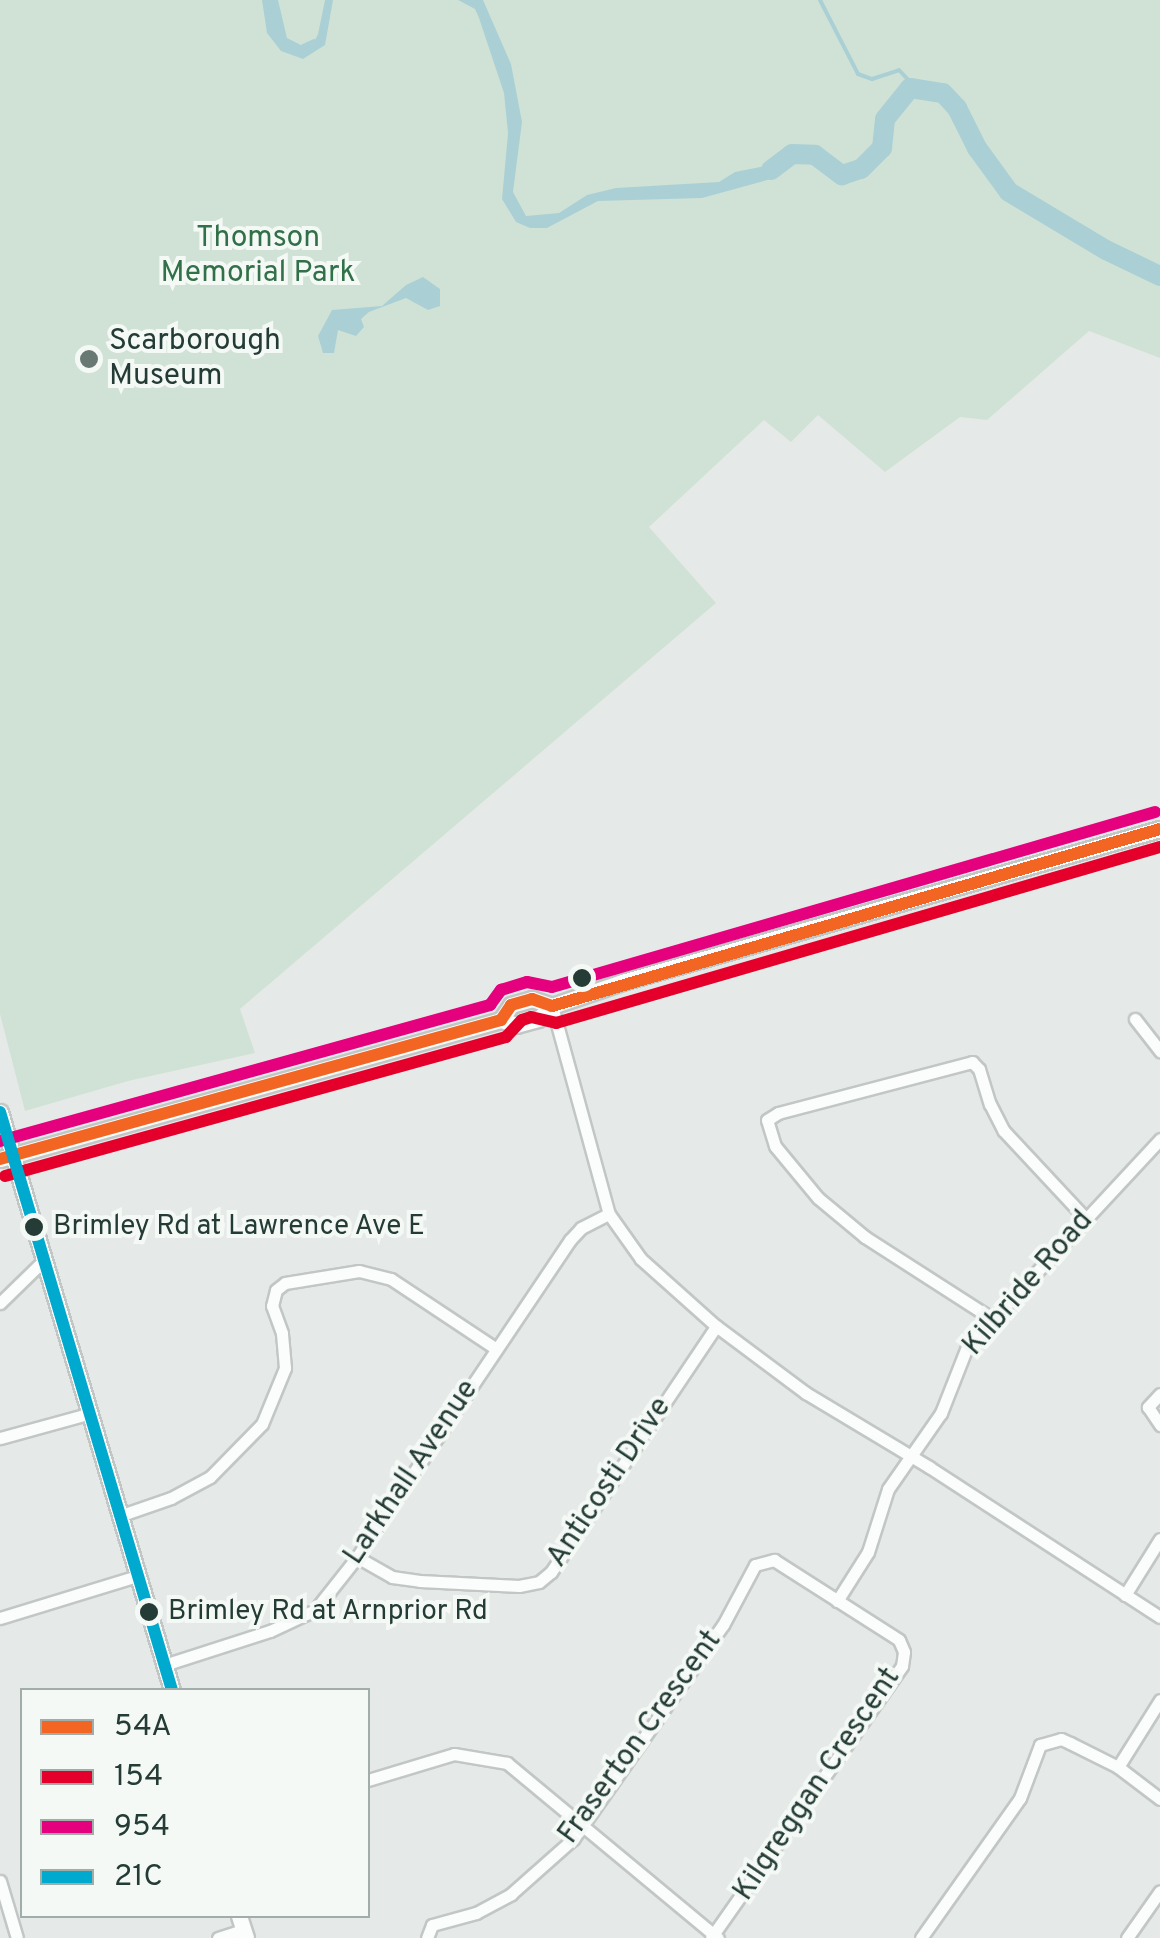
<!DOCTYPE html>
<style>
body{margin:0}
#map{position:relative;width:1160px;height:1938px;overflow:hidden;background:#e5eae8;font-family:Overpass,sans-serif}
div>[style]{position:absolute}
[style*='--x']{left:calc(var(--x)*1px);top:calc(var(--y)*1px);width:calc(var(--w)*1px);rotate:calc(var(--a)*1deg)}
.green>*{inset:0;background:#d0e2d5}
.water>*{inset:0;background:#aad0d5}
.stream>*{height:4px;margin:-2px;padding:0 2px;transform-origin:2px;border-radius:2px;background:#aad0d5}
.river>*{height:20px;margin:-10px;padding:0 10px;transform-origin:10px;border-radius:10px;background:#aad0d5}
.roads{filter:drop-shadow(2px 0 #c2c7c5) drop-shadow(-2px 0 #c2c7c5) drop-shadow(0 2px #c2c7c5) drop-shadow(0 -2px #c2c7c5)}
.minor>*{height:11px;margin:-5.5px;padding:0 5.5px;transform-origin:5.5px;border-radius:5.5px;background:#fbfcfc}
.secondary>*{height:15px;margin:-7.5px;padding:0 7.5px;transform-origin:7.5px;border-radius:7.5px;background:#fbfcfc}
.bus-1>*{height:12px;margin:-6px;padding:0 6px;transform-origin:6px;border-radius:6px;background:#f26522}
.bus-2>*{height:12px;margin:-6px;padding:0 6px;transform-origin:6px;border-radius:6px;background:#e4002b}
.bus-3>*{height:12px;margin:-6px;padding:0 6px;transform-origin:6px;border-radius:6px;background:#e5007d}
.bus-4>*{height:12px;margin:-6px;padding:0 6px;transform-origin:6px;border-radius:6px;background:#00a9ce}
.dots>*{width:28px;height:28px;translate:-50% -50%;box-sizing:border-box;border:5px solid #f4f9f6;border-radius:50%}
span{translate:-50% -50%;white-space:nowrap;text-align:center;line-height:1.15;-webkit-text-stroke:8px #f4f9f6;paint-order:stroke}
.bus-label{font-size:28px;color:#243c35}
.left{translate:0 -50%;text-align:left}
.park-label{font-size:30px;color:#317048}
.poi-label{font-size:30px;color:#243c35}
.street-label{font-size:30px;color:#243c35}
.legend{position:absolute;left:20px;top:1688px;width:350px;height:230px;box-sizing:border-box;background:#f4f9f6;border:2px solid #a1ada9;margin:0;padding:12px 18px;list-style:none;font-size:30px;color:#243c35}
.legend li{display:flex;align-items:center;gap:20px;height:50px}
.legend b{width:50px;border:2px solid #a1ada9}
</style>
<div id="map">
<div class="green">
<i style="clip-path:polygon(0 0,1160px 0,1160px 358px,1089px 331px,987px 420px,960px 417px,885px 472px,818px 415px,791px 442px,764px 420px,649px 527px,716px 603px,240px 1009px,255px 1053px,128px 1081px,25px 1111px,0 1014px)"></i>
</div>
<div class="water">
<i style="clip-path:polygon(262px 0,278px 0,287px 38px,303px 46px,313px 44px,318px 34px,325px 0,333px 0,325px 45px,303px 59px,281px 51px,267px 33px)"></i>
<i style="clip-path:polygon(458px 0,483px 0,511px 64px,522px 122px,513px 192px,526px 216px,559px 213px,587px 195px,616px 188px,719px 182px,735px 172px,771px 165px,771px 179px,702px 198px,598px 201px,547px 228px,530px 228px,516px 222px,502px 199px,508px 133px,504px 93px,479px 18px,475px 9px)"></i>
<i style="clip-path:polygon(423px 277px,440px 289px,440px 306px,428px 310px,406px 298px,369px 312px,361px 319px,364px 327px,356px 336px,338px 330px,334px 353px,323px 353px,318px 336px,332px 310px,382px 306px,406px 285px)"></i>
</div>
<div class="stream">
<i style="--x:820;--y:0;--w:83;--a:62.8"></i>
<i style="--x:858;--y:74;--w:15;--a:20"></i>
<i style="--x:872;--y:79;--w:28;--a:-18"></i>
<i style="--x:899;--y:70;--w:22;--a:47"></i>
<i style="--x:303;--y:46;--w:12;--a:-24"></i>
</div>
<div class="river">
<i style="--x:771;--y:170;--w:26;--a:-37"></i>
<i style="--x:792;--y:154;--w:23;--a:2"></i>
<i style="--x:815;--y:155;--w:34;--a:37"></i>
<i style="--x:842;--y:175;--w:20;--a:-18"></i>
<i style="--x:861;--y:169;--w:30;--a:-45"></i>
<i style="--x:882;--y:148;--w:29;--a:-84"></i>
<i style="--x:885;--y:119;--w:40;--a:-51"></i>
<i style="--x:910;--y:88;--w:33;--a:9"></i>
<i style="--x:943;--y:93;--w:21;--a:47"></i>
<i style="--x:957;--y:108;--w:45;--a:63.4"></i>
<i style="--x:977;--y:148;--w:54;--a:54"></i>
<i style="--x:1009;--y:192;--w:113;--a:30.9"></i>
<i style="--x:1106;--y:250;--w:60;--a:25.7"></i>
</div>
<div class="roads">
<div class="minor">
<i style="--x:552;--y:1006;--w:216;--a:74.7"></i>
<i style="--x:609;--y:1214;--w:55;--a:54.6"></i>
<i style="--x:641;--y:1259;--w:101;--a:41.8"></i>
<i style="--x:716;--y:1326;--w:112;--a:36.7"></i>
<i style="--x:806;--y:1393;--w:144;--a:31"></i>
<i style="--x:929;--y:1467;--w:275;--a:33"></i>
<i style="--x:1135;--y:1019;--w:41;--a:52"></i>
<i style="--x:0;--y:1303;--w:57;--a:-44.3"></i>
<i style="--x:991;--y:1318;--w:150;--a:-147.3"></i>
<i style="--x:865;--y:1237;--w:61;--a:-140.3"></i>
<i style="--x:818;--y:1198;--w:67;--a:-129.6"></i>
<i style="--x:775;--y:1146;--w:27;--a:-107"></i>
<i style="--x:767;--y:1120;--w:13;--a:-32"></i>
<i style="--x:778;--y:1113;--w:201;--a:-14.7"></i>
<i style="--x:972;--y:1062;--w:10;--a:45"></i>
<i style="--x:979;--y:1069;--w:37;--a:73"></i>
<i style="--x:990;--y:1104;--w:30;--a:63"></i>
<i style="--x:1004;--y:1131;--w:120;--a:47"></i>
<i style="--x:1160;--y:1394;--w:18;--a:133"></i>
<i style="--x:1148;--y:1407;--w:22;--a:56"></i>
<i style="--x:0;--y:1438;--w:91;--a:-15.3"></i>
<i style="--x:119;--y:1516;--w:55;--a:-19.1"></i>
<i style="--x:171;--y:1498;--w:44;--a:-28.3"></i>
<i style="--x:210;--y:1477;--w:74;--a:-45.5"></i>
<i style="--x:262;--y:1424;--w:61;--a:-67.7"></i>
<i style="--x:285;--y:1368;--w:35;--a:-95"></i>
<i style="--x:282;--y:1333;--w:29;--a:-110"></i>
<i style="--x:272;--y:1306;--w:16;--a:-76"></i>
<i style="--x:276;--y:1290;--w:11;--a:-38"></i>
<i style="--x:285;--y:1283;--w:75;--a:-9.2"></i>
<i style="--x:359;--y:1271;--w:33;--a:14"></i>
<i style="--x:391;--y:1279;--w:125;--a:33.6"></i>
<i style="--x:357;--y:1557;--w:40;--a:29.7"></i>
<i style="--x:392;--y:1577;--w:28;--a:8"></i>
<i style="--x:420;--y:1581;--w:99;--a:2.9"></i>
<i style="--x:519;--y:1586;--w:20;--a:-11"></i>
<i style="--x:539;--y:1582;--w:16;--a:-40"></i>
<i style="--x:551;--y:1572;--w:296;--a:-56.1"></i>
<i style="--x:1125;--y:1595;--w:66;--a:-58"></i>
<i style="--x:837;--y:1601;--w:58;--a:-57.7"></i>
<i style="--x:868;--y:1552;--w:66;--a:-72.4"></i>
<i style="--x:888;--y:1489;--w:93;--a:-55.1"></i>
<i style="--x:941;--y:1413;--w:71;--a:-68.5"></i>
<i style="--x:967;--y:1347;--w:284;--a:-47.1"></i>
<i style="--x:0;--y:1618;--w:143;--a:-17"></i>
<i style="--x:164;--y:1665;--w:111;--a:-17.8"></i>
<i style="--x:270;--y:1631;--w:50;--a:-25"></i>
<i style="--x:315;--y:1610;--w:68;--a:-51.6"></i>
<i style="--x:357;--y:1557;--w:382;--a:-56.1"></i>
<i style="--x:570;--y:1240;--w:16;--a:-47"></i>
<i style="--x:581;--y:1228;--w:31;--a:-27"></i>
<i style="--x:1118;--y:1767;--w:79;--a:-57.9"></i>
<i style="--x:368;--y:1780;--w:90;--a:-16.8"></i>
<i style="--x:454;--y:1754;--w:54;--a:9.6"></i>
<i style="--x:507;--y:1763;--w:274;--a:39.7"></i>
<i style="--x:0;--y:1881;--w:59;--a:73.4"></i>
<i style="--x:218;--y:1938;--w:26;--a:-18"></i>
<i style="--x:427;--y:1938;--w:14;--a:-69"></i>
<i style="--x:432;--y:1925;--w:46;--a:-15.3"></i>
<i style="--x:476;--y:1913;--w:40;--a:-28"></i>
<i style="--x:511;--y:1894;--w:83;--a:-41.6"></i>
<i style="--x:573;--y:1839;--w:261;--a:-55"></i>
<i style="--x:723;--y:1625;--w:68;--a:-61.9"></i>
<i style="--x:755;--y:1565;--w:20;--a:-15"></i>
<i style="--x:774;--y:1560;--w:148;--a:32.6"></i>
<i style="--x:899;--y:1640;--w:13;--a:67"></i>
<i style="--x:904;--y:1652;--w:14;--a:98"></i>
<i style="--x:902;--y:1666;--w:332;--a:125.1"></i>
<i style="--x:921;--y:1938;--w:171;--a:-54.7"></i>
<i style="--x:1020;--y:1798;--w:57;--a:-69.3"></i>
<i style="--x:1040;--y:1745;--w:22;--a:-16"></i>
<i style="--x:1061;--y:1739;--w:10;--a:24"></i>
<i style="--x:1070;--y:1743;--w:54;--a:26.6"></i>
<i style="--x:1118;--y:1767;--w:53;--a:37.3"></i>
<i style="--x:1127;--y:1938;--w:57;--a:-54.9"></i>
</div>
<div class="secondary">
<i style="--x:501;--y:1020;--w:18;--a:-56"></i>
<i style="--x:511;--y:1005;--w:22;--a:-16"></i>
<i style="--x:532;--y:999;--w:21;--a:19"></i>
<i style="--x:0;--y:1112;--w:603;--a:73.43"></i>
<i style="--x:0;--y:1159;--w:520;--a:-15.51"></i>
<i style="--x:501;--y:1020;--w:16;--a:18"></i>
<i style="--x:516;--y:1025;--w:23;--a:-15"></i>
<i style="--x:538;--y:1019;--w:19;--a:-43"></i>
<i style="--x:552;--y:1006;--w:74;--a:-18.9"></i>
<i style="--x:622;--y:982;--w:559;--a:-15.88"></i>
<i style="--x:239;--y:1916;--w:23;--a:72"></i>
</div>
</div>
<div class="bus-1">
<i style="--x:0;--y:1159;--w:520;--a:-15.51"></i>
<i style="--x:501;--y:1020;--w:18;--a:-56"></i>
<i style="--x:511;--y:1005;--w:22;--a:-16"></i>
<i style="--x:532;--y:999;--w:21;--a:19"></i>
<i style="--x:552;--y:1006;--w:633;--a:-16.23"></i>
</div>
<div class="bus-2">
<i style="--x:5;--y:1176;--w:520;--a:-15.51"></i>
<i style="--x:506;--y:1037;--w:23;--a:-47"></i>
<i style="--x:522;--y:1020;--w:9;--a:-18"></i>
<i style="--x:531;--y:1017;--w:26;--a:13"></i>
<i style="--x:556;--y:1023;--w:629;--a:-16.25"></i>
</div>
<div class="bus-3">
<i style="--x:0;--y:1141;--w:509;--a:-15.51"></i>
<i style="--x:490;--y:1005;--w:19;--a:-54"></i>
<i style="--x:501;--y:990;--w:27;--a:-17"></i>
<i style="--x:527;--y:982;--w:25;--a:11"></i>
<i style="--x:552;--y:987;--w:628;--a:-16.18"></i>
</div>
<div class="bus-4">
<i style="--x:0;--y:1112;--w:603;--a:73.43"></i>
</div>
<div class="dots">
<i style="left:89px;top:359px;background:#687974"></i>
<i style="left:582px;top:978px;background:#243c35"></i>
<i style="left:34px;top:1227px;background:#243c35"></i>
<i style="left:149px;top:1612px;background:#243c35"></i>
</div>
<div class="bus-label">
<span class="left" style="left:53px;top:1227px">Brimley Rd at Lawrence Ave E</span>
<span class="left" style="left:168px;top:1612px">Brimley Rd at Arnprior Rd</span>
</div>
<div class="park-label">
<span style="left:258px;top:256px">Thomson<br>Memorial Park</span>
</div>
<div class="poi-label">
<span class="left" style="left:109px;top:359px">Scarborough<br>Museum</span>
</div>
<div class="street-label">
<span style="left:1029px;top:1284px;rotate:-49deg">Kilbride Road</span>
<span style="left:412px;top:1473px;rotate:-56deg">Larkhall Avenue</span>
<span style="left:610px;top:1483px;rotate:-56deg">Anticosti Drive</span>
<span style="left:641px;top:1738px;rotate:-54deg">Fraserton Crescent</span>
<span style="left:818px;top:1785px;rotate:-56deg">Kilgreggan Crescent</span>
</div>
<ul class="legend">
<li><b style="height:12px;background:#f26522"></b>54A</li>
<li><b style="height:12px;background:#e4002b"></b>154</li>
<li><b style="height:12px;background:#e5007d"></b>954</li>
<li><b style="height:12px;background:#00a9ce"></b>21C</li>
</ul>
</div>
